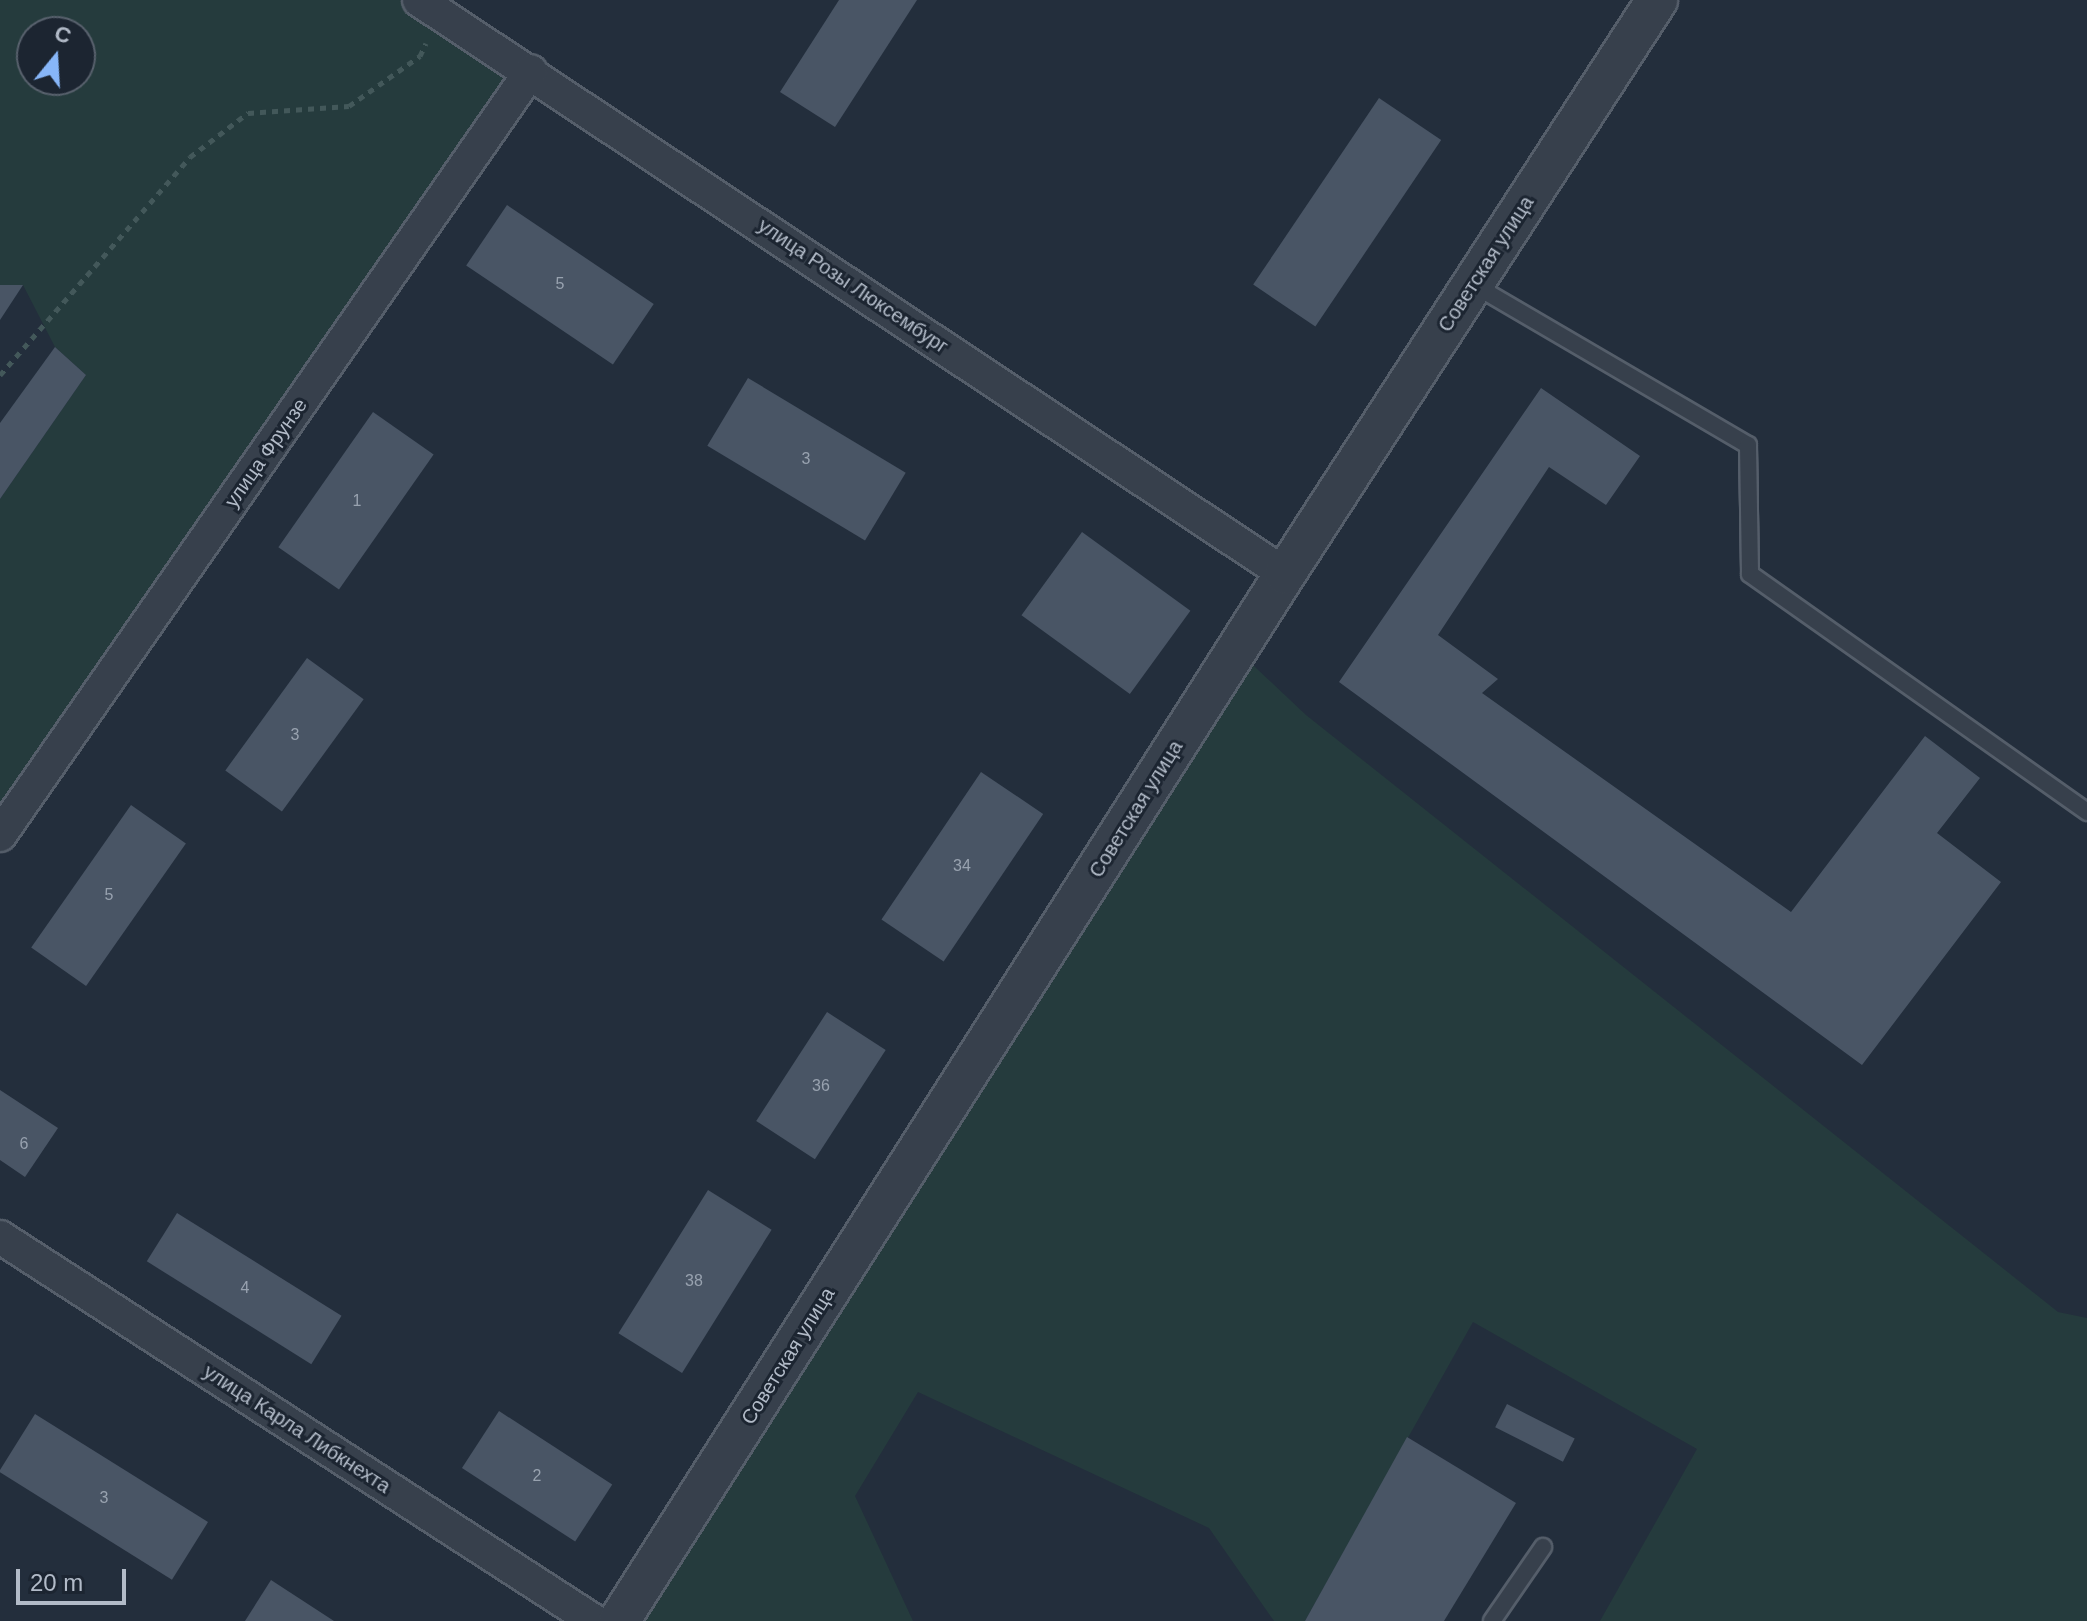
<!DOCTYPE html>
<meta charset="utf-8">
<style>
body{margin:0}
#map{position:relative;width:2087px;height:1621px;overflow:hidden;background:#232e3c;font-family:Arial,sans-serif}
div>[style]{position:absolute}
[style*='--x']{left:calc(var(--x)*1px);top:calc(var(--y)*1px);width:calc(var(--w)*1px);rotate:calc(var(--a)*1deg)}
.green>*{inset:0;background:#253b3d}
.building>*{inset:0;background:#495565;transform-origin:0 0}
.path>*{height:5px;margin-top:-2.5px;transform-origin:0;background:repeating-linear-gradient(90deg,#43585a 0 6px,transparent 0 12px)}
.roads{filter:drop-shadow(2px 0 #555e6a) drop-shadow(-2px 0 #555e6a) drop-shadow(0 2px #555e6a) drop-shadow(0 -2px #555e6a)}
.service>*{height:16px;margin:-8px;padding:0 8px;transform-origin:8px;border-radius:8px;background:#37404c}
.minor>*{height:32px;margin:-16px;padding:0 16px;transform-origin:16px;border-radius:16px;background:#37404c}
.tertiary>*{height:40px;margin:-20px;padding:0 20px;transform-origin:20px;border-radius:20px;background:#37404c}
span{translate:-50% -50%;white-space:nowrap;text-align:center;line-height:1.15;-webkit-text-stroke:6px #1c2531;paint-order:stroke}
.number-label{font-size:16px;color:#98a2af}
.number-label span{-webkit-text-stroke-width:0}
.street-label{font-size:20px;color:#b2bbc8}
.north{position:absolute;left:16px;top:16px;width:80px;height:80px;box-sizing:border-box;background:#1c2531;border:2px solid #58616d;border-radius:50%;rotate:18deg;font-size:22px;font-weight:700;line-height:32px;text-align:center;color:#b2bbc8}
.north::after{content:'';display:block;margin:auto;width:28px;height:36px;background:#87b6f8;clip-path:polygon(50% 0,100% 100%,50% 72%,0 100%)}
.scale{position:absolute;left:16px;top:1569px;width:110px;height:36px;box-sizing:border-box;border:4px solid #b2bbc8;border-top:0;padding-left:10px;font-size:24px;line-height:28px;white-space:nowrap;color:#b2bbc8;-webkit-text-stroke:6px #1c2531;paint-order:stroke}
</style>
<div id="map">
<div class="green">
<i style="clip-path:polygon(evenodd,0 0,419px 0,531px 71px,0 835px,0 499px,86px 375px,55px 347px,23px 285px,0 285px,0 0,32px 32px,80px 32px,80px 80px,32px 80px,32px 32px)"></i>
<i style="clip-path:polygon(1238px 651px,1306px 715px,2058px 1312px,2087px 1318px,2087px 1621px,1600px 1621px,1697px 1449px,1473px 1322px,1305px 1621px,1274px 1621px,1209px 1528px,918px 1392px,855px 1496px,913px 1621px,619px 1621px)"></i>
</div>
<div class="building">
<i style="clip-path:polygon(839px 0,917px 0,835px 127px,780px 92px)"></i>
<i style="left:1379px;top:98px;width:75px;height:225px;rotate:34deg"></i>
<i style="left:507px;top:205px;width:177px;height:73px;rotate:34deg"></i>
<i style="clip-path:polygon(0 285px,23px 285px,0 320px)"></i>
<i style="clip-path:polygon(55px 347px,86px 375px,0 499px,0 423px)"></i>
<i style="left:748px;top:378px;width:184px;height:79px;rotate:31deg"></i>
<i style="clip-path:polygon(1541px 388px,1640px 456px,1606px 505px,1549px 467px,1438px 635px,1498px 679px,1482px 693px,1791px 912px,1925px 736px,1980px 778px,1937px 833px,2001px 882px,1862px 1065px,1339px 682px)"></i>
<i style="left:373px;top:412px;width:74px;height:165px;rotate:35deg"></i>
<i style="left:1082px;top:532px;width:134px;height:103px;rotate:36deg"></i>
<i style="left:307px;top:658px;width:70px;height:139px;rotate:36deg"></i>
<i style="left:981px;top:772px;width:75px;height:178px;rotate:34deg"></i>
<i style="left:131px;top:805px;width:67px;height:174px;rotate:35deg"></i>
<i style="left:827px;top:1012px;width:70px;height:130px;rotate:33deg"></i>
<i style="clip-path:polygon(0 1090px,58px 1128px,25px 1177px,0 1160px)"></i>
<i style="left:708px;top:1190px;width:75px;height:169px;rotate:32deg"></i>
<i style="left:177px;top:1213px;width:194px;height:57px;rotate:32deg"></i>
<i style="left:1507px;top:1404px;width:76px;height:26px;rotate:27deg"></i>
<i style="left:499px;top:1411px;width:135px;height:68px;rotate:33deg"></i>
<i style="left:35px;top:1414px;width:204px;height:68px;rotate:32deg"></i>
<i style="clip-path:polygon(1407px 1437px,1516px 1503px,1444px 1621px,1305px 1621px)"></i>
<i style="clip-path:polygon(271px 1580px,334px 1621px,245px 1621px)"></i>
</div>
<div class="path">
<i style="--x:0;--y:375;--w:289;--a:-48.9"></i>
<i style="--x:190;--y:157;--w:73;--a:-37.2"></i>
<i style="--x:248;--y:113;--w:101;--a:-4"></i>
<i style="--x:349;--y:106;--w:87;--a:-35.2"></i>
<i style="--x:420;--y:56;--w:14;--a:-65"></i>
</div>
<div class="roads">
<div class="service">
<i style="--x:1474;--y:285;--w:317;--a:30.3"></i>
<i style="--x:1748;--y:445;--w:129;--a:89.1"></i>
<i style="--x:1750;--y:574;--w:413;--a:35.2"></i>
<i style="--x:1492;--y:1621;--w:90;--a:-55.4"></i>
</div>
<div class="minor">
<i style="--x:419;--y:0;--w:1039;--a:33.54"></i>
<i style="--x:0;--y:835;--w:930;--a:-55.2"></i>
<i style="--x:0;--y:1237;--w:707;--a:32.88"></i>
</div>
<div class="tertiary">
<i style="--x:619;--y:1621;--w:1241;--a:-57.54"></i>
<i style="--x:1285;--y:574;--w:684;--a:-57.05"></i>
</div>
</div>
<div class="number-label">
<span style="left:560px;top:284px">5</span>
<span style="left:806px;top:459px">3</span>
<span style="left:357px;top:501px">1</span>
<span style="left:295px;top:735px">3</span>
<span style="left:962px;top:866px">34</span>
<span style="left:109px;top:895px">5</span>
<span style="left:821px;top:1086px">36</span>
<span style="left:24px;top:1144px">6</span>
<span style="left:694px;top:1281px">38</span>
<span style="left:245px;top:1288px">4</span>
<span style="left:537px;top:1476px">2</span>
<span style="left:104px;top:1498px">3</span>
</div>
<div class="street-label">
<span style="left:1486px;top:264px;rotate:-57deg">Советская улица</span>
<span style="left:853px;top:286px;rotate:34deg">улица Розы Люксембург</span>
<span style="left:266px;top:453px;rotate:-55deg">улица Фрунзе</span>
<span style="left:1136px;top:809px;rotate:-58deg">Советская улица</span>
<span style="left:788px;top:1356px;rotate:-58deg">Советская улица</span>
<span style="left:297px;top:1429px;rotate:33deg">улица Карла Либкнехта</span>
</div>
<div class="north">С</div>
<div class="scale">20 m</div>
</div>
